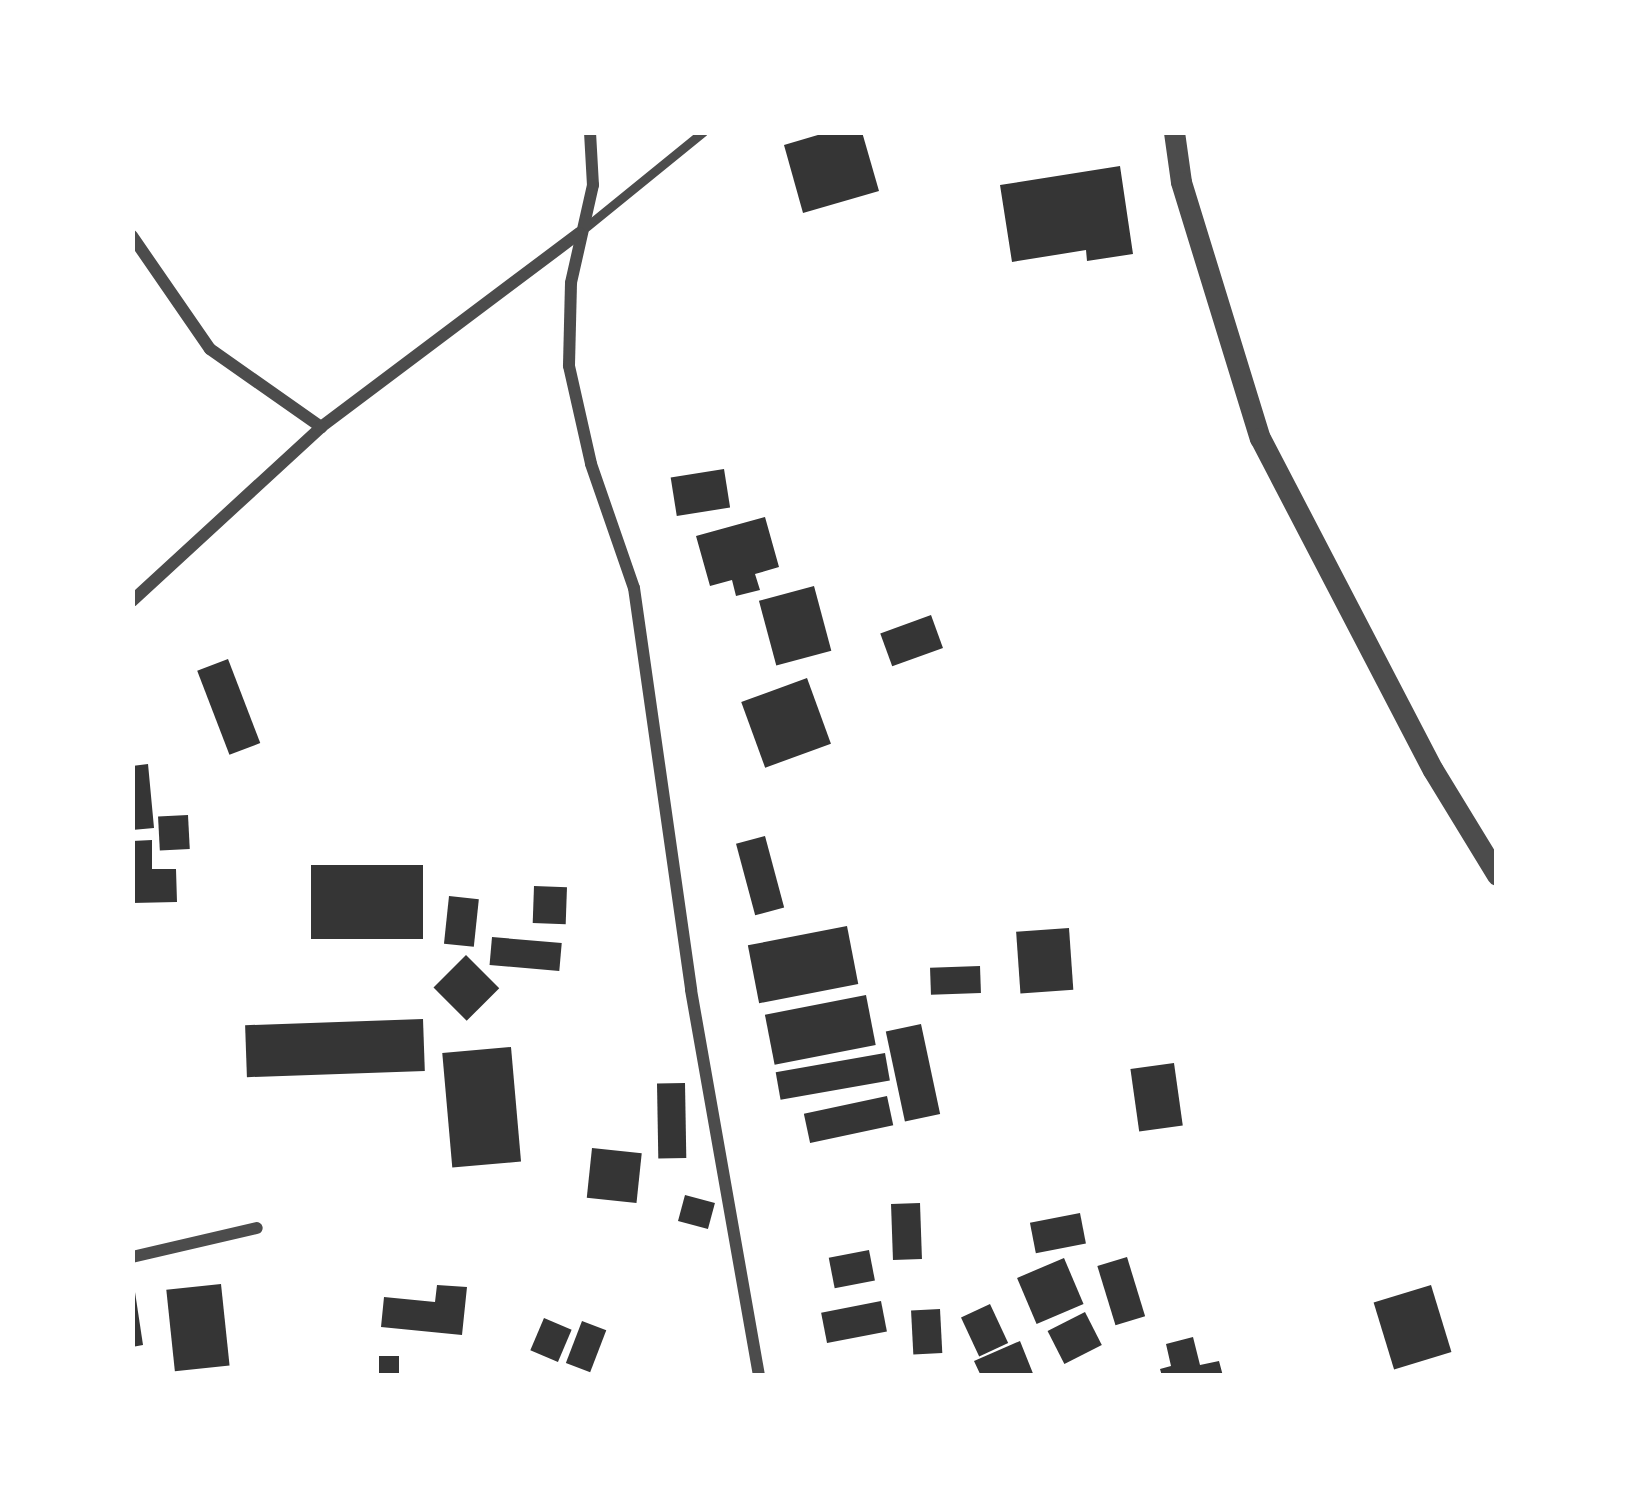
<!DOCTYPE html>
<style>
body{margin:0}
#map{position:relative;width:1629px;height:1508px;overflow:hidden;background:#fff;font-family:"Sofia Sans Condensed",sans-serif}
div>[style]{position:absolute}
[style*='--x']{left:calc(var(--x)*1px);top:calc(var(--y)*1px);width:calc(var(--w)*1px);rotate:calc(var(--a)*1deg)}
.building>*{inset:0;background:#353535;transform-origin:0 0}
.service>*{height:9px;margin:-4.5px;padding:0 4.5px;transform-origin:4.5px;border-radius:4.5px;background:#4c4c4c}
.minor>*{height:12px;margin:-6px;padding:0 6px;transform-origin:6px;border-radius:6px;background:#4c4c4c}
.tertiary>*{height:21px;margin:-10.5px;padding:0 10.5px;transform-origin:10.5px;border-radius:10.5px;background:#4c4c4c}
span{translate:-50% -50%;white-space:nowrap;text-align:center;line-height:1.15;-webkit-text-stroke:12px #fff;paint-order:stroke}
.frame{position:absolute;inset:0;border:135px solid #fff;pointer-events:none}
</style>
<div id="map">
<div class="building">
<i style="clip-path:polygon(828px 132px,862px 132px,879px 191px,803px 213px,784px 145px)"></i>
<i style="clip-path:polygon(1120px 166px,1133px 254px,1087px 261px,1086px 250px,1012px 262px,1000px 185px)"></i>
<i style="left:724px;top:469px;width:39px;height:54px;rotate:81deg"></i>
<i style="clip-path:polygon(765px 517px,779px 567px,755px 574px,760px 590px,736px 596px,732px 580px,710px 586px,696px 536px)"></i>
<i style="left:814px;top:586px;width:67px;height:57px;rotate:75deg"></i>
<i style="left:931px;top:615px;width:35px;height:54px;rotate:70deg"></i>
<i style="left:228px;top:659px;width:90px;height:33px;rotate:69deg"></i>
<i style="left:807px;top:678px;width:70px;height:70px;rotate:70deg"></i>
<i style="clip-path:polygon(148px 764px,154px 828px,132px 830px,132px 766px)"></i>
<i style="left:188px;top:815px;width:34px;height:30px;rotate:87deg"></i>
<i style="left:765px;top:836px;width:74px;height:30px;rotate:75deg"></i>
<i style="clip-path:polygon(152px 840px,152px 869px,176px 869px,177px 902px,132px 903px,132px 841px)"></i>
<i style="left:423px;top:865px;width:74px;height:112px;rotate:90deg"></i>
<i style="left:534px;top:886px;width:33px;height:37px;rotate:2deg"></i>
<i style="left:449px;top:896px;width:30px;height:48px;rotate:6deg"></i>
<i style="left:847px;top:926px;width:59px;height:101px;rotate:79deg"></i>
<i style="left:1069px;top:928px;width:62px;height:53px;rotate:86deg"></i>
<i style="left:492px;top:937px;width:70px;height:28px;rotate:5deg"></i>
<i style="left:466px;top:955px;width:47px;height:46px;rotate:45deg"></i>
<i style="left:980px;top:966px;width:27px;height:50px;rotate:88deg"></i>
<i style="left:866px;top:995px;width:51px;height:103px;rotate:79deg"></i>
<i style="left:423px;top:1019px;width:52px;height:178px;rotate:88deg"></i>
<i style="left:921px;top:1024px;width:92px;height:36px;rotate:78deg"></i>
<i style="left:511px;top:1047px;width:115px;height:69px;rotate:85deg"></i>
<i style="left:885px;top:1053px;width:28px;height:111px;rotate:80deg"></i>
<i style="left:1174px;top:1063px;width:63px;height:44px;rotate:82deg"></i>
<i style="left:685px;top:1083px;width:75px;height:28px;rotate:89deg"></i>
<i style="left:887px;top:1096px;width:30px;height:85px;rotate:78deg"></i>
<i style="left:592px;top:1148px;width:50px;height:50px;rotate:6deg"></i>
<i style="left:685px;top:1195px;width:31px;height:27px;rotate:15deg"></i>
<i style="left:920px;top:1203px;width:56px;height:29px;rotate:88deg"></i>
<i style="left:1080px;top:1213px;width:31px;height:51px;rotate:79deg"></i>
<i style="left:869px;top:1250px;width:31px;height:41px;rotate:79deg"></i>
<i style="left:1127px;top:1257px;width:62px;height:31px;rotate:73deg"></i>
<i style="left:1064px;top:1258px;width:50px;height:51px;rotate:67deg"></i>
<i style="left:221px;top:1284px;width:82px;height:55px;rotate:84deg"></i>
<i style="clip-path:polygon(437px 1285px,467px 1287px,462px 1335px,381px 1327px,384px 1297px,435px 1302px)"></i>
<i style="left:1431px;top:1285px;width:70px;height:60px;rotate:73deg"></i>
<i style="clip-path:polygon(135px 1292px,143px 1345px,132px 1347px,132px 1293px)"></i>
<i style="left:881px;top:1301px;width:31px;height:61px;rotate:79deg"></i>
<i style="left:990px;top:1304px;width:43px;height:32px;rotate:65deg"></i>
<i style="left:940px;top:1309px;width:44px;height:29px;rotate:87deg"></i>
<i style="left:1085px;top:1312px;width:37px;height:42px;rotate:63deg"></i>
<i style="left:544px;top:1318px;width:30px;height:35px;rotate:23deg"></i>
<i style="left:582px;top:1321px;width:26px;height:45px;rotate:21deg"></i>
<i style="clip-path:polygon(1193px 1337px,1200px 1365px,1219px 1361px,1223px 1376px,1162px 1376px,1160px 1369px,1171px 1366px,1166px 1344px)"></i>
<i style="clip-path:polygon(1020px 1341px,1034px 1376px,981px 1376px,974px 1361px)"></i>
<i style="left:379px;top:1356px;width:20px;height:20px"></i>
</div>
<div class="service">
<i style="--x:586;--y:227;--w:151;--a:-39.1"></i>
</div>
<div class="minor">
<i style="--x:590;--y:132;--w:53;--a:86.8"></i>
<i style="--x:593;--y:185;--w:100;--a:102.7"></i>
<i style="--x:571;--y:283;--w:83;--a:91.4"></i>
<i style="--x:569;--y:366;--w:100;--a:77.3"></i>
<i style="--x:591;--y:464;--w:131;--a:70.9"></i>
<i style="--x:634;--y:588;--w:406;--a:81.9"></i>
<i style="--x:691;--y:990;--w:392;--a:80"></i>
<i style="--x:132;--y:236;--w:137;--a:55.4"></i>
<i style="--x:210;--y:349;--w:136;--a:35.1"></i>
<i style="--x:132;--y:601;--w:257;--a:-42.6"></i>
<i style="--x:321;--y:427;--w:323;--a:-36.9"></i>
<i style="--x:132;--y:1257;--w:128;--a:-13.1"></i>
</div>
<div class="tertiary">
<i style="--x:1174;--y:132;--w:50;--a:82"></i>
<i style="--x:1181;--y:182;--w:268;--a:72.9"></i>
<i style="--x:1260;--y:438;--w:374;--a:62.5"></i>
<i style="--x:1433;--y:770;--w:123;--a:58.6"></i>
</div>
<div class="frame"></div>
</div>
